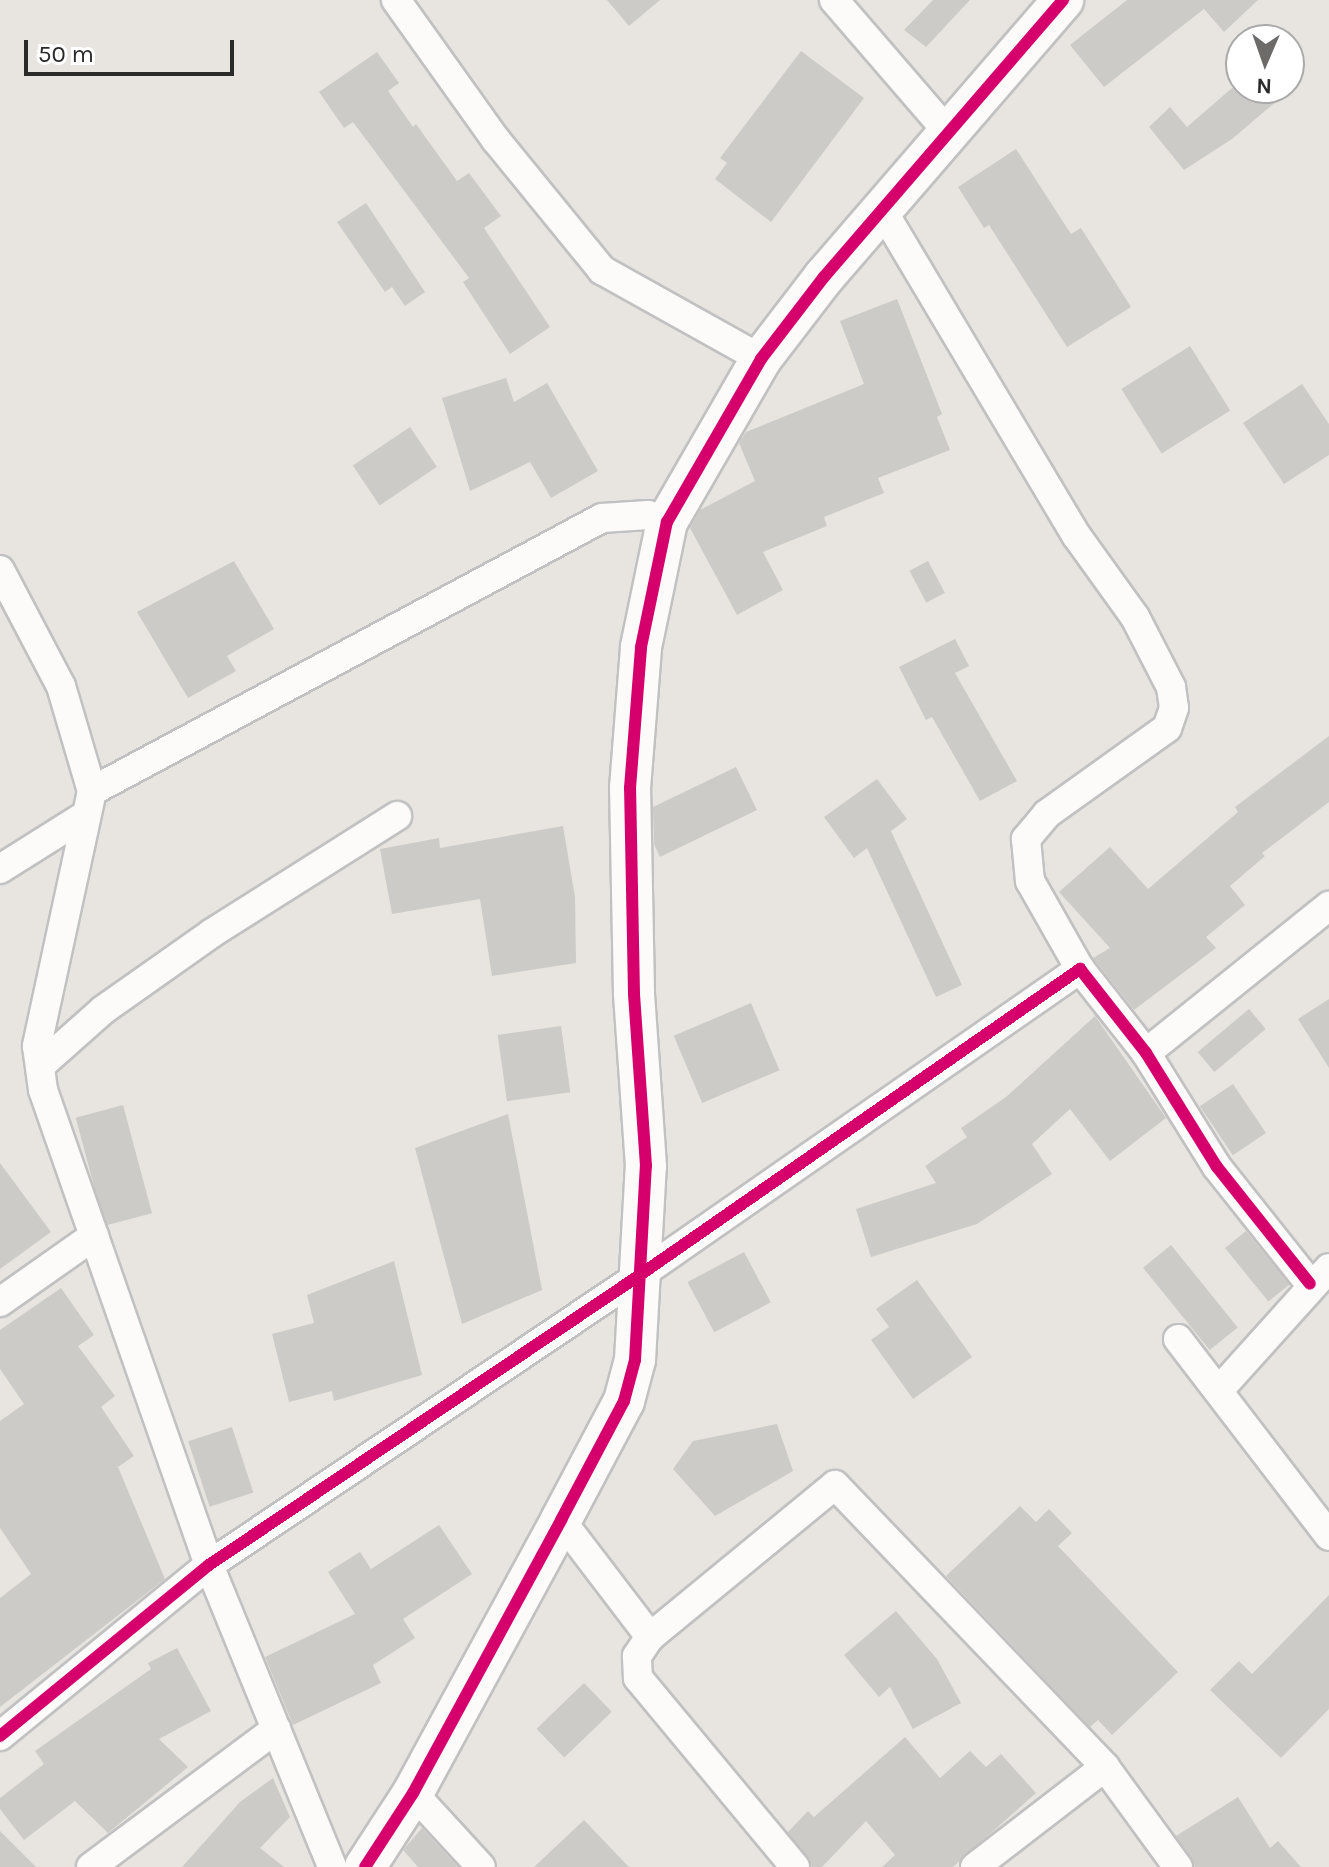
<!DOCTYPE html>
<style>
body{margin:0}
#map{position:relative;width:1329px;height:1867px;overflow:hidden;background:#e8e5e0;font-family:Karla,sans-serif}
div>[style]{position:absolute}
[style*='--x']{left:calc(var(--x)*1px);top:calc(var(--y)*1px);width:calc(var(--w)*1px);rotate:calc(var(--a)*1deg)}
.building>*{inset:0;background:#cdcbc7;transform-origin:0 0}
.roads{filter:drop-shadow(2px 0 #c1c1c1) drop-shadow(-2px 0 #c1c1c1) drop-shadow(0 2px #c1c1c1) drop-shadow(0 -2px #c1c1c1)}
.street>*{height:28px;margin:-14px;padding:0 14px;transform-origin:14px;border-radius:14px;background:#fcfbfa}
.secondary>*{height:40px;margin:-20px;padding:0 20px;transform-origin:20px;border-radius:20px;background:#fcfbfa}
.cycleway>*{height:12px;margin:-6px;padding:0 6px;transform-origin:6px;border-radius:6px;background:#d6006c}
span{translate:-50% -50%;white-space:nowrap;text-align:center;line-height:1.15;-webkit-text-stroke:7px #fff;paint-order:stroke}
.north{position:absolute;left:1225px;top:24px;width:80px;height:80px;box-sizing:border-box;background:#fff;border:2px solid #aaa;border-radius:50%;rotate:182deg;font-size:22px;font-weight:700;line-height:32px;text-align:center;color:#2a2a2a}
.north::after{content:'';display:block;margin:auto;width:28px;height:36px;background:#6c6b6a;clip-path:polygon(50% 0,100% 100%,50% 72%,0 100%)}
.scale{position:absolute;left:24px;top:40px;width:210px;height:36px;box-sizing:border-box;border:4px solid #2a2a2a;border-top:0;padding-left:10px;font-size:24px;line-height:28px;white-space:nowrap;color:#2a2a2a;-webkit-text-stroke:6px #fff;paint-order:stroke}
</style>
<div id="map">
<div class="building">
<i style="clip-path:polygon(607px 0,660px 0,629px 26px)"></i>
<i style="clip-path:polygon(933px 0,970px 0,926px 47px,904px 30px)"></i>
<i style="clip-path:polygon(1127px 0,1258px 0,1224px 32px,1204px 9px,1104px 87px,1070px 45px)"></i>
<i style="clip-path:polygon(801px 51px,864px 98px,771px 222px,715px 179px,727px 163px,720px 158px)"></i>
<i style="clip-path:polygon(377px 52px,399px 83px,388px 91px,413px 127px,416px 124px,457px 181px,469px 173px,501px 216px,484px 228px,550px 327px,510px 354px,463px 282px,469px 278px,353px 122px,344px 128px,319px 92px)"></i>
<i style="clip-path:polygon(1232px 88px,1292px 88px,1232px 139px,1184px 170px,1149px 127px,1170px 107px,1187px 127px)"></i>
<i style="clip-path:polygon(1016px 149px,1071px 234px,1081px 228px,1131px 307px,1067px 347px,989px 225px,984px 228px,958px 187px)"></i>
<i style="clip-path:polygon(366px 203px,425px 292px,405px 306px,392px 287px,385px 292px,337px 222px)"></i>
<i style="clip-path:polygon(897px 299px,942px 414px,937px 417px,950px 450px,878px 478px,884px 493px,824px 517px,827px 526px,763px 552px,783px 590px,737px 615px,690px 528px,700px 510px,755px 481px,739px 443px,746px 432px,864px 384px,840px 321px)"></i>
<i style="left:1190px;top:346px;width:76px;height:81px;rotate:58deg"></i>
<i style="clip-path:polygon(506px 378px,514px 402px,547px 383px,598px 471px,551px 498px,530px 462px,470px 491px,442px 398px)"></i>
<i style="clip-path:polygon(1302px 384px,1329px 424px,1329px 455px,1284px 484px,1243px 423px)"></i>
<i style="left:410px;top:427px;width:48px;height:69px;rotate:56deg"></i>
<i style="clip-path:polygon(234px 561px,274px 629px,227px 656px,236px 671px,188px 698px,137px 612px)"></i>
<i style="left:928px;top:561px;width:36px;height:21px;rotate:62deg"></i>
<i style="clip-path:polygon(955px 639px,969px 666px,955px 673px,1017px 781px,980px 801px,932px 717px,926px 720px,899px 667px)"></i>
<i style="clip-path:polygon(1329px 736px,1329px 802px,1262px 853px,1265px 856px,1230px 886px,1245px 905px,1206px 937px,1216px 948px,1134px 1010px,1093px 958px,1110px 948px,1059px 892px,1110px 847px,1148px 889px,1238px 812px,1235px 807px)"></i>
<i style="clip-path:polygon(736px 767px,757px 810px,660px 857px,654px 844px,653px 807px)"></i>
<i style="clip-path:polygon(877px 779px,907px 819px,891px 831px,962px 985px,936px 997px,867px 848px,854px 858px,824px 817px)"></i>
<i style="clip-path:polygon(563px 826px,575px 897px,576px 963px,492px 976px,480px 899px,392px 914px,380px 849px,439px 838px,440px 848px)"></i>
<i style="clip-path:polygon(1329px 999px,1329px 1068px,1298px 1019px)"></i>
<i style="left:751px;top:1003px;width:73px;height:84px;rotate:67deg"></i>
<i style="left:1249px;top:1009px;width:26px;height:67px;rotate:50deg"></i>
<i style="clip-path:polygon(1095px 1016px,1166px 1118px,1110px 1161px,1070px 1109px,1032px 1144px,1052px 1174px,977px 1224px,871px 1257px,856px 1209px,936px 1183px,925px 1166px,967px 1137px,961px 1128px,1006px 1097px)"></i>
<i style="left:561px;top:1026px;width:67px;height:64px;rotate:82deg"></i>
<i style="left:1233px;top:1084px;width:59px;height:40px;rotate:56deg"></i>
<i style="left:123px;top:1105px;width:112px;height:49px;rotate:75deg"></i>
<i style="clip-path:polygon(508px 1114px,542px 1290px,462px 1324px,415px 1148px)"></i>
<i style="clip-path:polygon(0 1163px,51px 1232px,0 1269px)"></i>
<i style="left:1246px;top:1231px;width:69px;height:27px;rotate:51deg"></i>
<i style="left:1171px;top:1245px;width:106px;height:36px;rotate:51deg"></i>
<i style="left:744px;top:1252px;width:57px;height:64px;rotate:62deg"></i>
<i style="clip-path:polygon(394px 1261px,422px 1375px,334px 1401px,332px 1391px,289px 1402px,272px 1334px,314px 1323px,307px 1295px)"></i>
<i style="clip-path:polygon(917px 1280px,972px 1357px,913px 1399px,871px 1340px,889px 1327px,876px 1309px)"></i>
<i style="clip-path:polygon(61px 1288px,94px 1335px,78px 1346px,115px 1396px,101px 1407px,134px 1456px,118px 1467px,165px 1579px,0 1707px,0 1598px,31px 1574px,0 1528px,0 1421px,24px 1404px,0 1369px,0 1330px)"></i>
<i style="clip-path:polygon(777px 1424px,793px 1471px,715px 1516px,673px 1469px,693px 1441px)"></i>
<i style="left:232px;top:1427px;width:69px;height:46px;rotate:72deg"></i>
<i style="clip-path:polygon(1020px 1506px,1036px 1522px,1049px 1509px,1072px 1533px,1058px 1546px,1178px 1672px,1112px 1735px,1098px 1720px,1090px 1727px,946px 1576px)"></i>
<i style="clip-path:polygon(439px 1525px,472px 1574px,403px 1619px,415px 1638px,373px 1665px,381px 1683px,293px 1725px,265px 1657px,355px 1614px,328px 1572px,360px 1552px,371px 1569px)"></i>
<i style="clip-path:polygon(1329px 1595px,1329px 1709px,1281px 1758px,1210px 1690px,1239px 1661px,1252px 1674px)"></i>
<i style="clip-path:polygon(896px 1611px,937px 1659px,961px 1703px,913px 1729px,890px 1687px,879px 1697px,844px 1655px)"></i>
<i style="clip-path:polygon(177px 1648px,211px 1711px,159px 1739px,188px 1767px,108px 1833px,75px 1801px,24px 1840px,0 1809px,0 1798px,44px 1764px,35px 1751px,151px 1669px,148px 1663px)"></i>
<i style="left:584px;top:1683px;width:40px;height:66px;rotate:46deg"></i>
<i style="clip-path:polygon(905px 1737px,940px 1778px,970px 1751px,986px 1767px,1001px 1754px,1036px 1793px,953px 1867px,882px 1867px,895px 1855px,866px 1821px,822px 1867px,812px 1867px,788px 1832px,808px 1811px,814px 1817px)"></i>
<i style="clip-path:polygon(273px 1778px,290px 1817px,260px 1848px,284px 1867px,182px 1867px,240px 1802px)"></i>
<i style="clip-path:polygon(1238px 1797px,1270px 1848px,1278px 1841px,1301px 1867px,1195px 1867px,1176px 1836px)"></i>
<i style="clip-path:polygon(584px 1820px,629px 1867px,534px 1867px)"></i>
<i style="clip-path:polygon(422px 1828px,458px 1867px,418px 1867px,403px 1850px)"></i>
<i style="clip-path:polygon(0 1831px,36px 1867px,0 1867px)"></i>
</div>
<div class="roads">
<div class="street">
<i style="--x:396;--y:0;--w:172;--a:54.5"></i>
<i style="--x:496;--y:140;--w:168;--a:50.8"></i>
<i style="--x:602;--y:270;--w:182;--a:29.2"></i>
<i style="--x:834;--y:0;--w:174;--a:49.2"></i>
<i style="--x:881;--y:208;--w:381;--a:59.2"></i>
<i style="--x:1076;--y:535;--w:101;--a:54.3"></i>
<i style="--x:1135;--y:617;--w:79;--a:62.8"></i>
<i style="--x:1171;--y:687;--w:21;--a:82"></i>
<i style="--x:1174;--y:708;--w:21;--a:109"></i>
<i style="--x:1167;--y:728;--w:148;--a:144.4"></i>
<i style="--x:1047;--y:814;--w:33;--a:130"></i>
<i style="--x:1026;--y:839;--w:42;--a:84.6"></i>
<i style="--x:1030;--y:881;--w:101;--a:60.4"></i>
<i style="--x:0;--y:570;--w:131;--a:62.3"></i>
<i style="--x:61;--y:686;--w:109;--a:73.6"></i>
<i style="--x:92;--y:791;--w:261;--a:102.2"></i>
<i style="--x:37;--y:1046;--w:44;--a:82.2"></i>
<i style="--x:43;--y:1090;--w:503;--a:70.74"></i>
<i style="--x:209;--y:1565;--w:326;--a:67.8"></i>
<i style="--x:92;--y:791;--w:578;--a:-28.16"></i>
<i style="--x:602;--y:518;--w:46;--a:-3.7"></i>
<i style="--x:648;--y:515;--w:20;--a:20"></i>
<i style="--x:0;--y:869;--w:98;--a:-32.1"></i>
<i style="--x:1146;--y:1053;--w:235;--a:-38.8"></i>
<i style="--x:40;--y:1066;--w:84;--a:-41.6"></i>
<i style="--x:103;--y:1010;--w:133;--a:-35.2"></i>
<i style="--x:212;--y:933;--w:219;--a:-32.3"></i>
<i style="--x:0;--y:1302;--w:115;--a:-35.1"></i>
<i style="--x:1178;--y:1339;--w:248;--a:52.5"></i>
<i style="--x:1221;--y:1388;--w:161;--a:-48"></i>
<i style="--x:561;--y:1520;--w:147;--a:52.7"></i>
<i style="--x:0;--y:1736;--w:270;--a:-39.3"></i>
<i style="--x:209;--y:1565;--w:516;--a:-33.94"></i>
<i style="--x:637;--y:1277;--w:540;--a:-34.81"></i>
<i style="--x:1080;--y:969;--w:107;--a:51.8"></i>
<i style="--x:1146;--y:1053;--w:134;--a:58.1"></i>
<i style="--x:1217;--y:1167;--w:149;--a:51.5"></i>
<i style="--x:413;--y:1793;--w:100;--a:47.4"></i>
<i style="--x:91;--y:1867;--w:231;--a:-36.7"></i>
<i style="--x:795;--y:1867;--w:246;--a:-129.7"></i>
<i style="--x:638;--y:1678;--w:22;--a:-93"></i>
<i style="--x:637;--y:1656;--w:23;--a:-56"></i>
<i style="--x:650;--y:1637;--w:239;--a:-39.4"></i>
<i style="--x:835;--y:1485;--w:390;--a:46.2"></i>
<i style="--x:1105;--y:1767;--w:124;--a:53.9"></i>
<i style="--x:975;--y:1867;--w:164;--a:-37.6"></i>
</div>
<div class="secondary">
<i style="--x:365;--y:1867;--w:88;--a:-57"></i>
<i style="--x:413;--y:1793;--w:311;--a:-61.5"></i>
<i style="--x:561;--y:1520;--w:135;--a:-62.1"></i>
<i style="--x:624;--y:1401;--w:42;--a:-75"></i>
<i style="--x:635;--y:1360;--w:194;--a:-86.8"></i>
<i style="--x:646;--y:1166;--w:173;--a:-94"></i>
<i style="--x:634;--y:993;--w:205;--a:-91.1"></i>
<i style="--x:630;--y:788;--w:141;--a:-85.5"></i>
<i style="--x:641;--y:647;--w:128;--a:-78.3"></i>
<i style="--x:667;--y:522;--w:188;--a:-60"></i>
<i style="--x:761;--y:359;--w:103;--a:-52.5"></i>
<i style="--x:824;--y:277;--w:366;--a:-49.2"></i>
</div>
</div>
<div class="cycleway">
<i style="--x:0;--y:1736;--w:270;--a:-39.3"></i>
<i style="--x:209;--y:1565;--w:516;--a:-33.94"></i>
<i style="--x:637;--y:1277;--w:540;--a:-34.81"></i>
<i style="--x:1080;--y:969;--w:107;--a:51.8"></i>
<i style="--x:1146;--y:1053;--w:134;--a:58.1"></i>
<i style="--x:1217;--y:1167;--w:149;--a:51.5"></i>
<i style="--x:365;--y:1867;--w:88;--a:-57"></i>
<i style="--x:413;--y:1793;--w:311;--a:-61.5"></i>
<i style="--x:561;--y:1520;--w:135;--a:-62.1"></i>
<i style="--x:624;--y:1401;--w:42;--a:-75"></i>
<i style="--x:635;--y:1360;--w:194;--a:-86.8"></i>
<i style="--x:646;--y:1166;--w:173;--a:-94"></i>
<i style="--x:634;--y:993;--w:205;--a:-91.1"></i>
<i style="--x:630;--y:788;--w:141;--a:-85.5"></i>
<i style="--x:641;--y:647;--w:128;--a:-78.3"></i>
<i style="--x:667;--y:522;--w:188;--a:-60"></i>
<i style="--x:761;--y:359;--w:103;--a:-52.5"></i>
<i style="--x:824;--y:277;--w:366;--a:-49.2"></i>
</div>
<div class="north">N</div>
<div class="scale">50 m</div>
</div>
